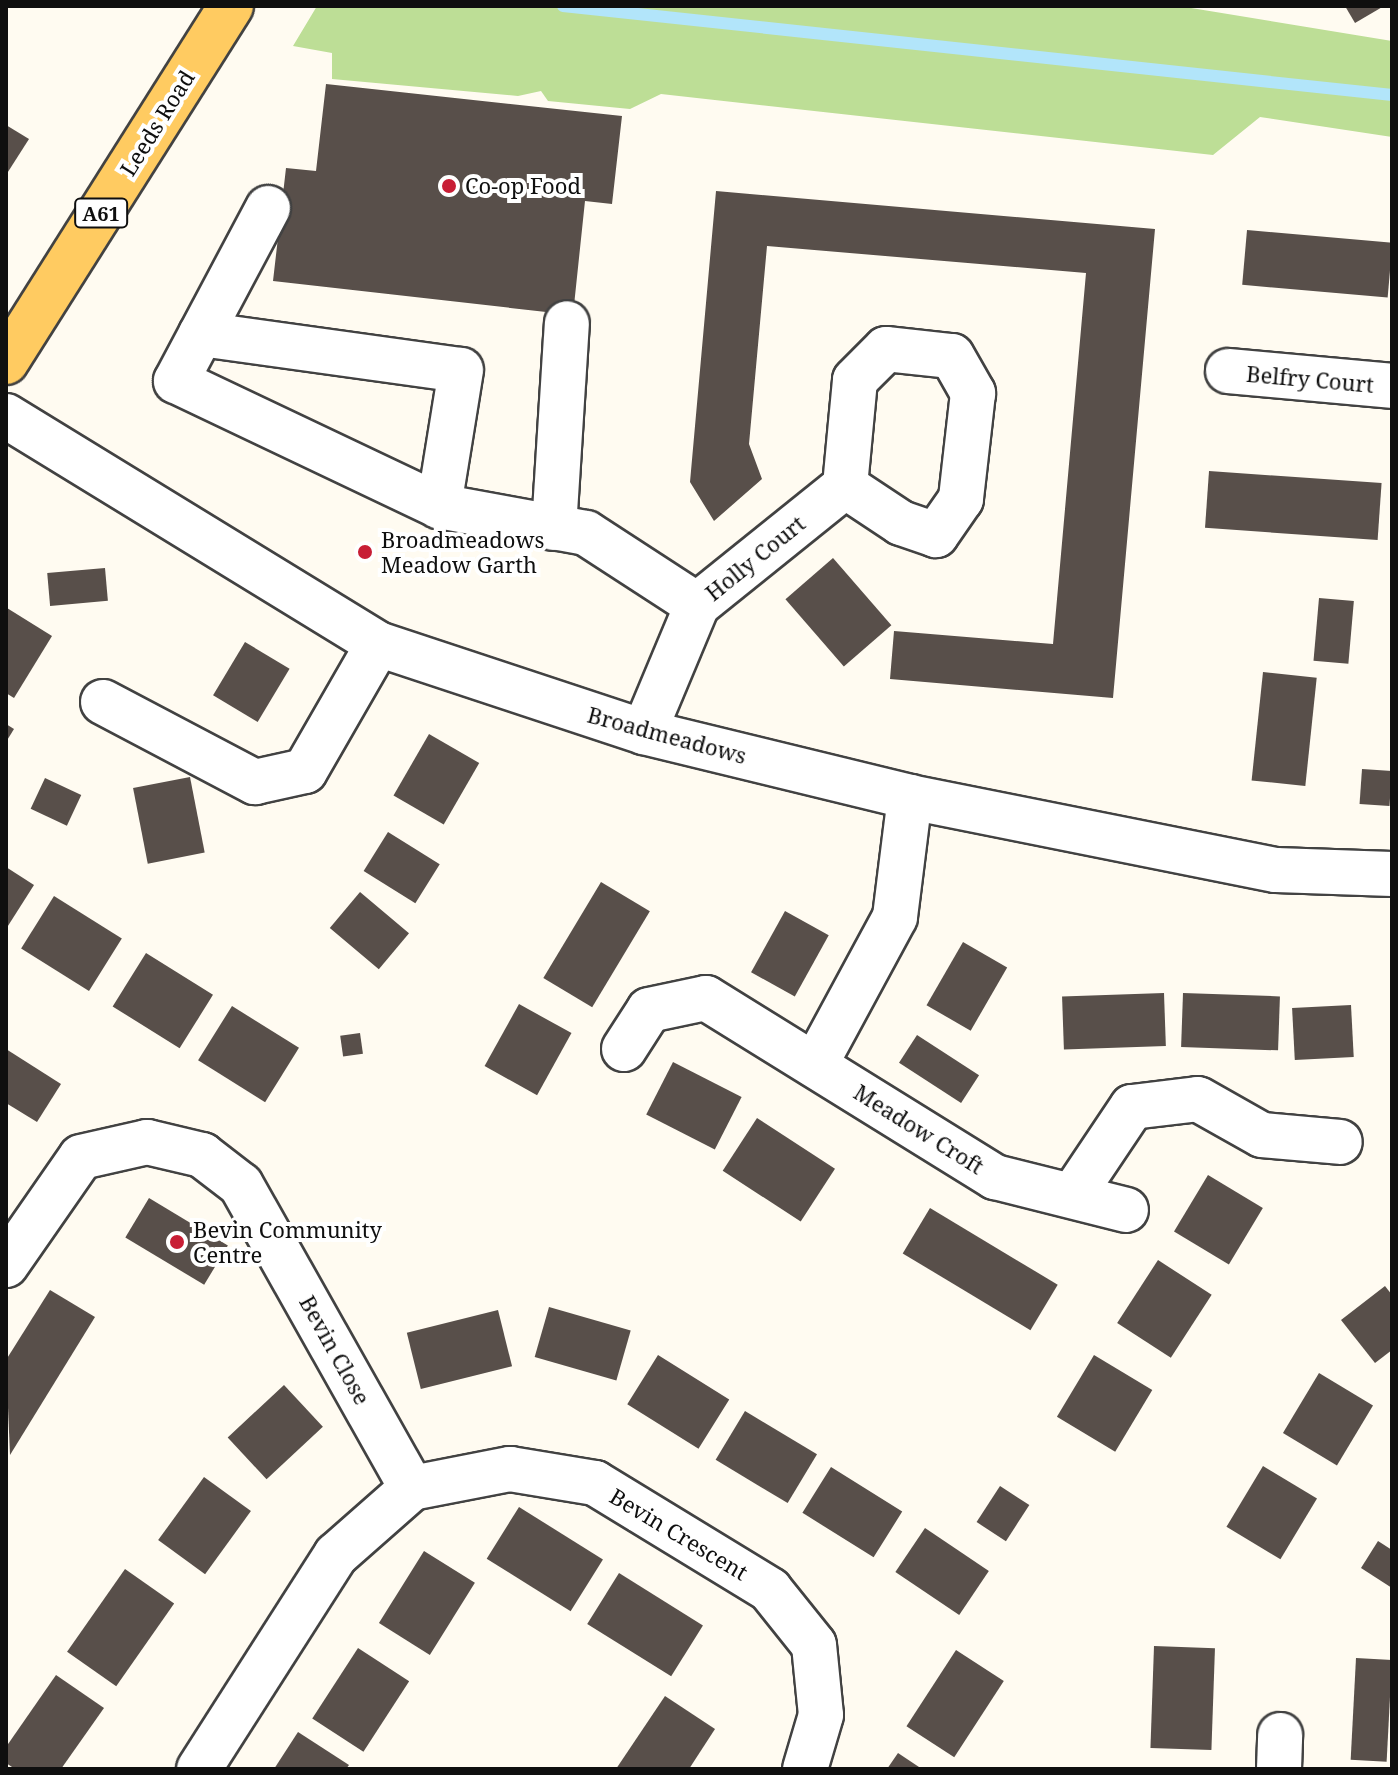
<!DOCTYPE html>
<style>
body{margin:0}
#map{position:relative;width:1398px;height:1775px;overflow:hidden;background:#fffbf1;font-family:"Noto Serif",serif}
div>[style]{position:absolute}
[style*='--x']{left:calc(var(--x)*1px);top:calc(var(--y)*1px);width:calc(var(--w)*1px);rotate:calc(var(--a)*1deg)}
.forest>*{inset:0;background:#bdde96}
.stream>*{height:12px;margin:-6px;padding:0 6px;transform-origin:6px;border-radius:6px;background:#b2e5fa}
.building>*{inset:0;background:#584f4a;transform-origin:0 0}
.roads{filter:drop-shadow(2px 0 #424242) drop-shadow(-2px 0 #424242) drop-shadow(0 2px #424242) drop-shadow(0 -2px #424242)}
.minor>*{height:44px;margin:-22px;padding:0 22px;transform-origin:22px;border-radius:22px;background:#fff}
.major>*{height:44px;margin:-22px;padding:0 22px;transform-origin:22px;border-radius:22px;background:#ffcb61}
.dots>*{width:22px;height:22px;translate:-50% -50%;box-sizing:border-box;border:4px solid #fff;border-radius:50%}
span{translate:-50% -50%;white-space:nowrap;text-align:center;line-height:1.15;-webkit-text-stroke:8px #fff;paint-order:stroke}
.shield-label span{padding:2px 6px;background:#fff;border:2px solid;border-radius:6px;-webkit-text-stroke-width:0}
.shield-label{font-size:20px;color:#0f0f0f;font-weight:700}
.street-label{font-size:22px;color:#0f0f0f}
.poi-label{font-size:22px;color:#0f0f0f}
.left{translate:0 -50%;text-align:left}
.frame{position:absolute;inset:0;border:8px solid #0f0f0f;pointer-events:none}
</style>
<div id="map">
<div class="forest">
<i style="clip-path:polygon(317px 6px,1179px 6px,1392px 41px,1392px 137px,1260px 117px,1213px 155px,661px 94px,630px 109px,548px 101px,541px 91px,518px 96px,332px 79px,332px 53px,293px 46px)"></i>
</div>
<div class="stream">
<i style="--x:563;--y:6;--w:834;--a:6.13"></i>
</div>
<div class="building">
<i style="clip-path:polygon(1345px 6px,1384px 6px,1355px 23px)"></i>
<i style="clip-path:polygon(326px 84px,622px 116px,612px 204px,585px 201px,573px 315px,273px 281px,286px 168px,316px 171px)"></i>
<i style="clip-path:polygon(6px 125px,29px 139px,6px 175px)"></i>
<i style="clip-path:polygon(716px 191px,1155px 229px,1113px 698px,890px 679px,894px 631px,1053px 644px,1086px 273px,767px 246px,749px 444px,762px 479px,714px 521px,690px 482px)"></i>
<i style="left:1247px;top:230px;width:146px;height:55px;rotate:5deg"></i>
<i style="left:1209px;top:471px;width:173px;height:57px;rotate:4deg"></i>
<i style="left:833px;top:558px;width:89px;height:63px;rotate:49deg"></i>
<i style="left:105px;top:568px;width:33px;height:58px;rotate:85deg"></i>
<i style="left:1319px;top:598px;width:35px;height:63px;rotate:5deg"></i>
<i style="clip-path:polygon(7px 608px,52px 636px,14px 698px,6px 693px)"></i>
<i style="left:245px;top:642px;width:52px;height:62px;rotate:31deg"></i>
<i style="left:1263px;top:672px;width:54px;height:109px;rotate:6deg"></i>
<i style="clip-path:polygon(6px 724px,14px 729px,6px 742px)"></i>
<i style="left:429px;top:734px;width:58px;height:71px;rotate:30deg"></i>
<i style="left:1362px;top:769px;width:30px;height:35px;rotate:4deg"></i>
<i style="left:190px;top:777px;width:77px;height:58px;rotate:79deg"></i>
<i style="left:45px;top:778px;width:40px;height:34px;rotate:25deg"></i>
<i style="left:388px;top:832px;width:61px;height:46px;rotate:32deg"></i>
<i style="clip-path:polygon(6px 867px,34px 885px,6px 929px)"></i>
<i style="left:601px;top:882px;width:57px;height:112px;rotate:31deg"></i>
<i style="left:360px;top:892px;width:64px;height:47px;rotate:40deg"></i>
<i style="left:54px;top:896px;width:80px;height:62px;rotate:32deg"></i>
<i style="left:785px;top:911px;width:50px;height:70px;rotate:29deg"></i>
<i style="left:963px;top:942px;width:51px;height:73px;rotate:30deg"></i>
<i style="left:146px;top:953px;width:79px;height:63px;rotate:32deg"></i>
<i style="left:1164px;top:993px;width:53px;height:102px;rotate:88deg"></i>
<i style="left:1183px;top:993px;width:97px;height:54px;rotate:2deg"></i>
<i style="left:519px;top:1004px;width:60px;height:71px;rotate:29deg"></i>
<i style="left:1351px;top:1005px;width:52px;height:59px;rotate:87deg"></i>
<i style="left:232px;top:1006px;width:79px;height:64px;rotate:32deg"></i>
<i style="left:360px;top:1033px;width:21px;height:20px;rotate:82deg"></i>
<i style="left:917px;top:1035px;width:74px;height:33px;rotate:33deg"></i>
<i style="clip-path:polygon(6px 1049px,61px 1084px,37px 1122px,6px 1103px)"></i>
<i style="left:673px;top:1062px;width:77px;height:59px;rotate:27deg"></i>
<i style="left:757px;top:1118px;width:93px;height:63px;rotate:33deg"></i>
<i style="left:1208px;top:1175px;width:64px;height:66px;rotate:31deg"></i>
<i style="left:149px;top:1198px;width:92px;height:46px;rotate:31deg"></i>
<i style="left:930px;top:1208px;width:149px;height:53px;rotate:31deg"></i>
<i style="left:1158px;top:1260px;width:64px;height:75px;rotate:33deg"></i>
<i style="clip-path:polygon(1385px 1286px,1392px 1295px,1392px 1350px,1375px 1363px,1341px 1320px)"></i>
<i style="clip-path:polygon(50px 1290px,95px 1317px,10px 1455px,6px 1360px)"></i>
<i style="left:549px;top:1307px;width:85px;height:52px;rotate:16deg"></i>
<i style="left:498px;top:1310px;width:58px;height:94px;rotate:76deg"></i>
<i style="left:658px;top:1355px;width:84px;height:58px;rotate:32deg"></i>
<i style="left:1094px;top:1355px;width:68px;height:72px;rotate:31deg"></i>
<i style="left:1319px;top:1373px;width:63px;height:70px;rotate:31deg"></i>
<i style="left:284px;top:1385px;width:57px;height:77px;rotate:47deg"></i>
<i style="left:745px;top:1411px;width:84px;height:57px;rotate:31deg"></i>
<i style="left:1263px;top:1466px;width:63px;height:71px;rotate:31deg"></i>
<i style="left:831px;top:1467px;width:84px;height:54px;rotate:32deg"></i>
<i style="left:204px;top:1477px;width:58px;height:78px;rotate:36deg"></i>
<i style="left:1000px;top:1486px;width:35px;height:43px;rotate:33deg"></i>
<i style="left:519px;top:1507px;width:99px;height:61px;rotate:32deg"></i>
<i style="left:925px;top:1528px;width:77px;height:53px;rotate:34deg"></i>
<i style="clip-path:polygon(1378px 1541px,1392px 1550px,1392px 1588px,1361px 1568px)"></i>
<i style="left:424px;top:1551px;width:60px;height:85px;rotate:32deg"></i>
<i style="left:125px;top:1569px;width:60px;height:101px;rotate:35deg"></i>
<i style="left:619px;top:1573px;width:99px;height:60px;rotate:32deg"></i>
<i style="left:1154px;top:1646px;width:61px;height:102px;rotate:2deg"></i>
<i style="left:358px;top:1648px;width:61px;height:84px;rotate:33deg"></i>
<i style="left:956px;top:1650px;width:57px;height:91px;rotate:33deg"></i>
<i style="left:1356px;top:1658px;width:36px;height:102px;rotate:3deg"></i>
<i style="clip-path:polygon(56px 1675px,104px 1708px,61px 1769px,15px 1769px,6px 1763px,6px 1747px)"></i>
<i style="clip-path:polygon(665px 1696px,715px 1729px,689px 1769px,616px 1769px)"></i>
<i style="clip-path:polygon(298px 1732px,349px 1765px,346px 1769px,274px 1769px)"></i>
<i style="clip-path:polygon(898px 1753px,922px 1769px,887px 1769px)"></i>
</div>
<div class="roads">
<div class="minor">
<i style="--x:268;--y:208;--w:196;--a:118"></i>
<i style="--x:176;--y:381;--w:291;--a:25.4"></i>
<i style="--x:439;--y:506;--w:149;--a:10.4"></i>
<i style="--x:586;--y:533;--w:132;--a:33"></i>
<i style="--x:201;--y:334;--w:262;--a:7.9"></i>
<i style="--x:461;--y:370;--w:138;--a:99.2"></i>
<i style="--x:1228;--y:371;--w:165;--a:5.2"></i>
<i style="--x:6;--y:416;--w:436;--a:31.5"></i>
<i style="--x:378;--y:644;--w:280;--a:18.3"></i>
<i style="--x:644;--y:732;--w:274;--a:13.7"></i>
<i style="--x:910;--y:797;--w:373;--a:11.3"></i>
<i style="--x:1276;--y:870;--w:116;--a:2"></i>
<i style="--x:554;--y:528;--w:205;--a:-86.4"></i>
<i style="--x:103;--y:702;--w:172;--a:27.8"></i>
<i style="--x:255;--y:782;--w:51;--a:-12.4"></i>
<i style="--x:305;--y:771;--w:146;--a:-60.1"></i>
<i style="--x:644;--y:732;--w:138;--a:-67.3"></i>
<i style="--x:697;--y:605;--w:190;--a:-38.8"></i>
<i style="--x:845;--y:486;--w:106;--a:-84.6"></i>
<i style="--x:855;--y:380;--w:44;--a:-45"></i>
<i style="--x:886;--y:349;--w:66;--a:6.1"></i>
<i style="--x:952;--y:356;--w:43;--a:60.4"></i>
<i style="--x:973;--y:393;--w:107;--a:96.5"></i>
<i style="--x:961;--y:499;--w:44;--a:124.8"></i>
<i style="--x:936;--y:535;--w:37;--a:-161"></i>
<i style="--x:901;--y:523;--w:67;--a:-146.5"></i>
<i style="--x:624;--y:1049;--w:46;--a:-57.3"></i>
<i style="--x:649;--y:1010;--w:58;--a:-11.9"></i>
<i style="--x:706;--y:998;--w:340;--a:31.8"></i>
<i style="--x:995;--y:1177;--w:135;--a:14.1"></i>
<i style="--x:815;--y:1065;--w:168;--a:-61.6"></i>
<i style="--x:895;--y:917;--w:121;--a:-82.9"></i>
<i style="--x:1073;--y:1195;--w:106;--a:-56.2"></i>
<i style="--x:1132;--y:1107;--w:66;--a:-6.9"></i>
<i style="--x:1198;--y:1099;--w:73;--a:29.4"></i>
<i style="--x:1262;--y:1135;--w:78;--a:5.1"></i>
<i style="--x:6;--y:1265;--w:131;--a:-55.2"></i>
<i style="--x:81;--y:1157;--w:68;--a:-12.8"></i>
<i style="--x:147;--y:1142;--w:57;--a:13.3"></i>
<i style="--x:202;--y:1155;--w:49;--a:37.6"></i>
<i style="--x:241;--y:1185;--w:348;--a:60.6"></i>
<i style="--x:199;--y:1769;--w:254;--a:-57.4"></i>
<i style="--x:336;--y:1555;--w:101;--a:-41.4"></i>
<i style="--x:412;--y:1488;--w:100;--a:-11"></i>
<i style="--x:510;--y:1469;--w:86;--a:9.4"></i>
<i style="--x:595;--y:1483;--w:205;--a:31.4"></i>
<i style="--x:770;--y:1590;--w:70;--a:51.3"></i>
<i style="--x:814;--y:1645;--w:70;--a:84.3"></i>
<i style="--x:821;--y:1715;--w:56;--a:106.5"></i>
<i style="--x:1279;--y:1769;--w:34;--a:-88"></i>
</div>
<div class="major">
<i style="--x:6;--y:362;--w:421;--a:-57.7"></i>
</div>
</div>
<div class="dots">
<i style="left:449px;top:186px;background:#c81e35"></i>
<i style="left:365px;top:552px;background:#c81e35"></i>
<i style="left:177px;top:1242px;background:#c81e35"></i>
</div>
<div class="shield-label">
<span style="left:101px;top:213px">A61</span>
</div>
<div class="street-label">
<span style="left:157px;top:123px;rotate:-58deg">Leeds Road</span>
<span style="left:1310px;top:379px;rotate:5deg">Belfry Court</span>
<span style="left:755px;top:558px;rotate:-39deg">Holly Court</span>
<span style="left:667px;top:735px;rotate:15deg">Broadmeadows</span>
<span style="left:919px;top:1129px;rotate:32deg">Meadow Croft</span>
<span style="left:335px;top:1350px;rotate:61deg">Bevin Close</span>
<span style="left:679px;top:1534px;rotate:31deg">Bevin Crescent</span>
</div>
<div class="poi-label">
<span class="left" style="left:465px;top:186px">Co-op Food</span>
<span class="left" style="left:381px;top:552px">Broadmeadows<br>Meadow Garth</span>
<span class="left" style="left:193px;top:1242px">Bevin Community<br>Centre</span>
</div>
<div class="frame"></div>
</div>
